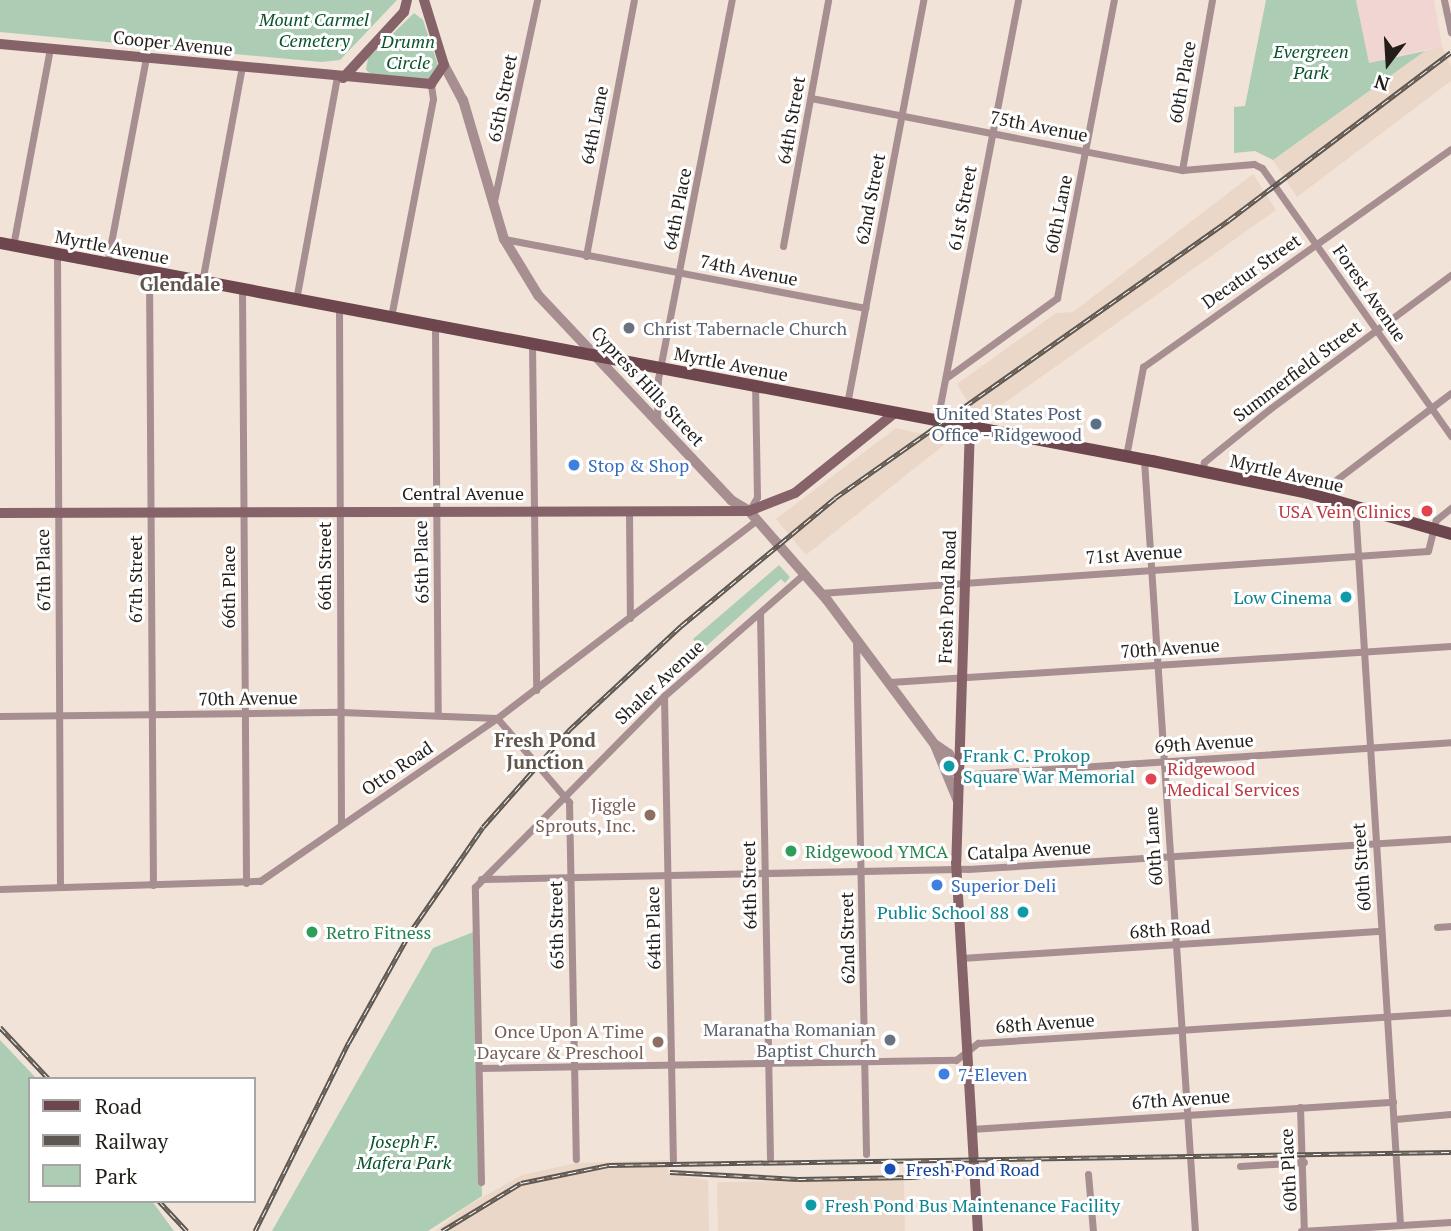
<!DOCTYPE html>
<style>
body{margin:0}
#map{position:relative;width:1451px;height:1231px;overflow:hidden;background:#f1e3d8;font-family:"PT Serif",serif}
div>[style]{position:absolute}
[style*='--x']{left:calc(var(--x)*1px);top:calc(var(--y)*1px);width:calc(var(--w)*1px);rotate:calc(var(--a)*1deg)}
.built>*{inset:0;background:#ebd7c7;transform-origin:0 0}
.education>*{inset:0;background:#f0d5d2}
.green>*{inset:0;background:#accdb4}
.minor>*{height:7px;margin:-3.5px;padding:0 3.5px;transform-origin:3.5px;border-radius:3.5px;background:#a68e91}
.tertiary>*{height:10px;margin:-5px;padding:0 5px;transform-origin:5px;border-radius:5px;background:#a68e91}
.secondary>*{height:10px;margin:-5px;padding:0 5px;transform-origin:5px;border-radius:5px;background:#866369}
.primary>*{height:12px;margin:-6px;padding:0 6px;transform-origin:6px;border-radius:6px;background:#6e464d}
.rail>*{height:5px;margin-top:-2.5px;transform-origin:0;background:repeating-linear-gradient(90deg,#fff 0 8px,#5e5751 0 16px);box-sizing:border-box;border-block:2px solid #5e5751}
.dots>*{width:19px;height:19px;translate:-50% -50%;box-sizing:border-box;border:4px solid #fff;border-radius:50%}
span{translate:-50% -50%;white-space:nowrap;text-align:center;line-height:1.15;-webkit-text-stroke:6px #fff;paint-order:stroke}
.park-label{font-size:18px;color:#08532b;font-style:italic}
.street-label{font-size:18px;color:#231e1a}
.worship-label{font-size:18px;color:#5b616d}
.left{translate:0 -50%;text-align:left}
.right{translate:-100% -50%;text-align:right}
.service-label{font-size:18px;color:#4e5e75}
.shop-label{font-size:18px;color:#366cbe}
.health-label{font-size:18px;color:#be3a42}
.culture-label{font-size:18px;color:#0d838f}
.education-label{font-size:18px;color:#785e54}
.leisure-label{font-size:18px;color:#27864d}
.transit-label{font-size:18px;color:#164399}
.neighbourhood-label{font-size:19px;color:#61554c;font-weight:700}
.legend{position:absolute;left:28px;top:1077px;width:228px;height:126px;box-sizing:border-box;background:#fff;border:2px solid #a7a5a3;margin:0;padding:9px 12px;list-style:none;font-size:21px;color:#231e1a}
.legend li{display:flex;align-items:center;gap:14px;height:35px}
.legend b{width:35px;border:2px solid #a7a5a3}
.north{position:absolute;left:1353px;top:28px;width:70px;height:70px;-webkit-text-stroke:5px #fff;paint-order:stroke;rotate:197deg;font-size:19px;font-weight:700;line-height:28px;text-align:center;color:#231e1a}
.north::after{content:'';display:block;margin:auto;width:24px;height:32px;background:#231e1a;clip-path:polygon(50% 0,100% 100%,50% 72%,0 100%)}
</style>
<div id="map">
<div class="built">
<i style="clip-path:polygon(1442px 46px,1451px 67px,1451px 81px,1297px 197px,1273px 160px,1425px 51px)"></i>
<i style="clip-path:polygon(1253px 174px,1276px 210px,986px 416px,974px 412px,957px 384px,1056px 313px,1073px 312px)"></i>
<i style="clip-path:polygon(896px 428px,950px 440px,806px 555px,776px 519px)"></i>
<i style="clip-path:polygon(669px 1160px,668px 1174px,708px 1180px,709px 1231px,435px 1231px,467px 1206px,522px 1175px,576px 1163px)"></i>
<i style="left:904px;top:1179px;width:52px;height:187px;rotate:89deg"></i>
</div>
<div class="education">
<i style="clip-path:polygon(1356px 0,1434px 0,1442px 46px,1369px 63px)"></i>
</div>
<div class="green">
<i style="clip-path:polygon(0 0,397px 0,340px 60px,321px 62px,0 32px)"></i>
<i style="clip-path:polygon(1266px 0,1356px 0,1369px 63px,1425px 51px,1273px 160px,1255px 151px,1234px 153px,1234px 107px,1245px 106px)"></i>
<i style="clip-path:polygon(414px 13px,423px 20px,439px 68px,430px 80px,375px 77px,366px 70px,368px 58px)"></i>
<i style="clip-path:polygon(779px 565px,790px 577px,785px 583px,781px 579px,702px 650px,693px 639px)"></i>
<i style="clip-path:polygon(476px 931px,482px 1196px,428px 1231px,272px 1231px,433px 948px)"></i>
<i style="clip-path:polygon(0 1040px,37px 1079px,30px 1079px,30px 1201px,152px 1201px,174px 1231px,0 1231px)"></i>
</div>
<div class="minor">
<i style="--x:1444;--y:0;--w:33;--a:78"></i>
<i style="--x:811;--y:98;--w:378;--a:11"></i>
<i style="--x:1182;--y:170;--w:72;--a:-4.8"></i>
<i style="--x:1254;--y:164;--w:9;--a:27"></i>
<i style="--x:1262;--y:168;--w:328;--a:54.8"></i>
<i style="--x:1182;--y:170;--w:173;--a:-80"></i>
<i style="--x:494;--y:201;--w:206;--a:-77.9"></i>
<i style="--x:504;--y:239;--w:368;--a:10.8"></i>
<i style="--x:13;--y:246;--w:201;--a:-79.4"></i>
<i style="--x:783;--y:246;--w:250;--a:-79.6"></i>
<i style="--x:57;--y:254;--w:632;--a:89.73"></i>
<i style="--x:586;--y:256;--w:260;--a:-79.4"></i>
<i style="--x:107;--y:264;--w:211;--a:-79.3"></i>
<i style="--x:149;--y:272;--w:613;--a:89.63"></i>
<i style="--x:202;--y:282;--w:219;--a:-79.5"></i>
<i style="--x:242;--y:290;--w:593;--a:89.61"></i>
<i style="--x:296;--y:300;--w:227;--a:-79.6"></i>
<i style="--x:339;--y:308;--w:516;--a:89.78"></i>
<i style="--x:391;--y:317;--w:222;--a:-79.1"></i>
<i style="--x:433;--y:99;--w:15;--a:-98"></i>
<i style="--x:435;--y:326;--w:387;--a:89.6"></i>
<i style="--x:532;--y:344;--w:346;--a:89.3"></i>
<i style="--x:946;--y:378;--w:137;--a:-35.8"></i>
<i style="--x:1057;--y:298;--w:303;--a:-79.2"></i>
<i style="--x:847;--y:404;--w:411;--a:-79.3"></i>
<i style="--x:937;--y:421;--w:429;--a:-79.1"></i>
<i style="--x:657;--y:422;--w:43;--a:-88.7"></i>
<i style="--x:658;--y:379;--w:386;--a:-79"></i>
<i style="--x:1126;--y:456;--w:91;--a:-79.2"></i>
<i style="--x:1143;--y:367;--w:377;--a:-35.3"></i>
<i style="--x:1144;--y:460;--w:773;--a:86.22"></i>
<i style="--x:1202;--y:472;--w:10;--a:-79"></i>
<i style="--x:1204;--y:462;--w:86;--a:-38.9"></i>
<i style="--x:1271;--y:408;--w:224;--a:-36.5"></i>
<i style="--x:1316;--y:495;--w:169;--a:-37.1"></i>
<i style="--x:1355;--y:507;--w:719;--a:86.41"></i>
<i style="--x:629;--y:511;--w:107;--a:89.5"></i>
<i style="--x:749;--y:511;--w:16;--a:-60"></i>
<i style="--x:757;--y:497;--w:110;--a:-91"></i>
<i style="--x:820;--y:593;--w:609;--a:-3.95"></i>
<i style="--x:1428;--y:551;--w:32;--a:-76"></i>
<i style="--x:1436;--y:520;--w:19;--a:-39"></i>
<i style="--x:760;--y:613;--w:545;--a:88.95"></i>
<i style="--x:856;--y:641;--w:513;--a:88.88"></i>
<i style="--x:890;--y:682;--w:562;--a:-3.67"></i>
<i style="--x:664;--y:696;--w:464;--a:88.9"></i>
<i style="--x:0;--y:716;--w:341;--a:-0.7"></i>
<i style="--x:341;--y:712;--w:156;--a:2.2"></i>
<i style="--x:497;--y:718;--w:111;--a:49.4"></i>
<i style="--x:569;--y:802;--w:357;--a:88.9"></i>
<i style="--x:959;--y:775;--w:493;--a:-3.8"></i>
<i style="--x:481;--y:879;--w:487;--a:-1.2"></i>
<i style="--x:968;--y:869;--w:484;--a:-3.6"></i>
<i style="--x:0;--y:889;--w:260;--a:-1.8"></i>
<i style="--x:260;--y:881;--w:288;--a:-34.5"></i>
<i style="--x:497;--y:718;--w:325;--a:-37.3"></i>
<i style="--x:1437;--y:927;--w:14;--a:-4"></i>
<i style="--x:961;--y:958;--w:421;--a:-3.7"></i>
<i style="--x:479;--y:1068;--w:477;--a:-1"></i>
<i style="--x:956;--y:1060;--w:28;--a:-38"></i>
<i style="--x:978;--y:1043;--w:474;--a:-3.7"></i>
<i style="--x:1300;--y:1107;--w:124;--a:88.2"></i>
<i style="--x:1395;--y:1119;--w:56;--a:-5.1"></i>
<i style="--x:971;--y:1129;--w:423;--a:-3.7"></i>
<i style="--x:1240;--y:1166;--w:64;--a:-3.6"></i>
<i style="--x:1088;--y:1174;--w:57;--a:85"></i>
<i style="--x:481;--y:1182;--w:295;--a:-91.2"></i>
<i style="--x:475;--y:887;--w:269;--a:-45.3"></i>
<i style="--x:664;--y:696;--w:186;--a:-41.1"></i>
<i style="--x:1301;--y:1231;--w:150;--a:-3.4"></i>
</div>
<div class="tertiary">
<i style="--x:444;--y:65;--w:40;--a:62"></i>
<i style="--x:463;--y:100;--w:145;--a:73.6"></i>
<i style="--x:504;--y:239;--w:66;--a:58.7"></i>
<i style="--x:538;--y:295;--w:282;--a:46.7"></i>
<i style="--x:731;--y:500;--w:21;--a:31"></i>
<i style="--x:749;--y:511;--w:118;--a:48.8"></i>
<i style="--x:827;--y:600;--w:181;--a:53.3"></i>
<i style="--x:935;--y:745;--w:61;--a:67.7"></i>
<i style="--x:936;--y:745;--w:16;--a:35"></i>
<i style="--x:949;--y:754;--w:22;--a:66"></i>
</div>
<div class="secondary">
<i style="--x:0;--y:44;--w:433;--a:5.3"></i>
<i style="--x:431;--y:84;--w:23;--a:-56"></i>
<i style="--x:444;--y:65;--w:68;--a:-107.1"></i>
<i style="--x:343;--y:78;--w:90;--a:-47.3"></i>
<i style="--x:404;--y:12;--w:12;--a:-76"></i>
<i style="--x:970;--y:425;--w:437;--a:91.8"></i>
<i style="--x:956;--y:862;--w:370;--a:86.6"></i>
<i style="--x:0;--y:513;--w:749;--a:-0.15"></i>
<i style="--x:749;--y:511;--w:49;--a:-21.4"></i>
<i style="--x:795;--y:493;--w:128;--a:-38.7"></i>
</div>
<div class="primary">
<i style="--x:0;--y:243;--w:1172;--a:10.72"></i>
<i style="--x:1152;--y:461;--w:159;--a:11.6"></i>
<i style="--x:1308;--y:493;--w:149;--a:16"></i>
</div>
<div class="rail">
<i style="--x:0;--y:1027;--w:71;--a:46.7"></i>
<i style="--x:670;--y:1172;--w:128;--a:3.1"></i>
<i style="--x:798;--y:1179;--w:115;--a:-1"></i>
<i style="--x:913;--y:1177;--w:83;--a:-7"></i>
<i style="--x:159;--y:1201;--w:41;--a:47"></i>
<i style="--x:255;--y:1231;--w:211;--a:-63.6"></i>
<i style="--x:349;--y:1042;--w:127;--a:-60.8"></i>
<i style="--x:411;--y:931;--w:126;--a:-55.3"></i>
<i style="--x:483;--y:827;--w:130;--a:-48.4"></i>
<i style="--x:569;--y:730;--w:153;--a:-42.9"></i>
<i style="--x:681;--y:626;--w:200;--a:-39.7"></i>
<i style="--x:835;--y:498;--w:482;--a:-35.2"></i>
<i style="--x:1229;--y:220;--w:278;--a:-37.1"></i>
<i style="--x:442;--y:1231;--w:92;--a:-31.3"></i>
<i style="--x:521;--y:1183;--w:90;--a:-11.6"></i>
<i style="--x:609;--y:1165;--w:842;--a:-0.88"></i>
</div>
<div class="dots">
<i style="left:629px;top:328px;background:#6b7280"></i>
<i style="left:1096px;top:424px;background:#5c6f8a"></i>
<i style="left:574px;top:465px;background:#3f7fe0"></i>
<i style="left:1427px;top:511px;background:#e0444e"></i>
<i style="left:1346px;top:597px;background:#0f9aa8"></i>
<i style="left:949px;top:766px;background:#0f9aa8"></i>
<i style="left:1151px;top:779px;background:#e0444e"></i>
<i style="left:650px;top:815px;background:#8d6e63"></i>
<i style="left:791px;top:851px;background:#2e9e5b"></i>
<i style="left:937px;top:885px;background:#3f7fe0"></i>
<i style="left:1023px;top:912px;background:#0f9aa8"></i>
<i style="left:312px;top:932px;background:#2e9e5b"></i>
<i style="left:890px;top:1040px;background:#6b7280"></i>
<i style="left:658px;top:1042px;background:#8d6e63"></i>
<i style="left:944px;top:1074px;background:#3f7fe0"></i>
<i style="left:890px;top:1169px;background:#1a4fb4"></i>
<i style="left:811px;top:1205px;background:#0f9aa8"></i>
</div>
<div class="park-label">
<span style="left:314px;top:30px">Mount Carmel<br>Cemetery</span>
<span style="left:408px;top:52px">Drumn<br>Circle</span>
<span style="left:1311px;top:62px">Evergreen<br>Park</span>
<span style="left:404px;top:1152px">Joseph F.<br>Mafera Park</span>
</div>
<div class="street-label">
<span style="left:173px;top:43px;rotate:6deg">Cooper Avenue</span>
<span style="left:1182px;top:82px;rotate:-80deg">60th Place</span>
<span style="left:502px;top:98px;rotate:-79deg">65th Street</span>
<span style="left:791px;top:120px;rotate:-80deg">64th Street</span>
<span style="left:594px;top:125px;rotate:-79deg">64th Lane</span>
<span style="left:1039px;top:126px;rotate:11deg">75th Avenue</span>
<span style="left:870px;top:199px;rotate:-79deg">62nd Street</span>
<span style="left:962px;top:208px;rotate:-79deg">61st Street</span>
<span style="left:677px;top:209px;rotate:-79deg">64th Place</span>
<span style="left:1058px;top:214px;rotate:-79deg">60th Lane</span>
<span style="left:112px;top:247px;rotate:11deg">Myrtle Avenue</span>
<span style="left:749px;top:270px;rotate:11deg">74th Avenue</span>
<span style="left:1251px;top:271px;rotate:-35deg">Decatur Street</span>
<span style="left:1370px;top:293px;rotate:55deg">Forest Avenue</span>
<span style="left:731px;top:364px;rotate:11deg">Myrtle Avenue</span>
<span style="left:1297px;top:371px;rotate:-37deg">Summerfield Street</span>
<span style="left:648px;top:386px;rotate:47deg">Cypress Hills Street</span>
<span style="left:1287px;top:473px;rotate:13deg">Myrtle Avenue</span>
<span style="left:463px;top:493px">Central Avenue</span>
<span style="left:1134px;top:554px;rotate:-4deg">71st Avenue</span>
<span style="left:421px;top:562px;rotate:-91deg">65th Place</span>
<span style="left:324px;top:566px;rotate:-90deg">66th Street</span>
<span style="left:43px;top:570px;rotate:-91deg">67th Place</span>
<span style="left:135px;top:579px;rotate:-90deg">67th Street</span>
<span style="left:228px;top:587px;rotate:-90deg">66th Place</span>
<span style="left:947px;top:597px;rotate:-88deg">Fresh Pond Road</span>
<span style="left:1170px;top:648px;rotate:-4deg">70th Avenue</span>
<span style="left:659px;top:682px;rotate:-43deg">Shaler Avenue</span>
<span style="left:248px;top:698px;rotate:-1deg">70th Avenue</span>
<span style="left:1204px;top:743px;rotate:-4deg">69th Avenue</span>
<span style="left:397px;top:768px;rotate:-34deg">Otto Road</span>
<span style="left:1153px;top:846px;rotate:-94deg">60th Lane</span>
<span style="left:1029px;top:850px;rotate:-3deg">Catalpa Avenue</span>
<span style="left:1361px;top:867px;rotate:-94deg">60th Street</span>
<span style="left:749px;top:885px;rotate:-91deg">64th Street</span>
<span style="left:556px;top:925px;rotate:-91deg">65th Street</span>
<span style="left:653px;top:928px;rotate:-91deg">64th Place</span>
<span style="left:1170px;top:929px;rotate:-4deg">68th Road</span>
<span style="left:847px;top:938px;rotate:-91deg">62nd Street</span>
<span style="left:1045px;top:1023px;rotate:-4deg">68th Avenue</span>
<span style="left:1181px;top:1099px;rotate:-4deg">67th Avenue</span>
<span style="left:1288px;top:1170px;rotate:-93deg">60th Place</span>
</div>
<div class="worship-label">
<span class="left" style="left:643px;top:328px">Christ Tabernacle Church</span>
<span class="right" style="left:876px;top:1040px">Maranatha Romanian<br>Baptist Church</span>
</div>
<div class="service-label">
<span class="right" style="left:1082px;top:424px">United States Post<br>Office - Ridgewood</span>
</div>
<div class="shop-label">
<span class="left" style="left:588px;top:465px">Stop &amp; Shop</span>
<span class="left" style="left:951px;top:885px">Superior Deli</span>
<span class="left" style="left:958px;top:1074px">7-Eleven</span>
</div>
<div class="health-label">
<span class="right" style="left:1411px;top:511px">USA Vein Clinics</span>
<span class="left" style="left:1167px;top:779px">Ridgewood<br>Medical Services</span>
</div>
<div class="culture-label">
<span class="right" style="left:1332px;top:597px">Low Cinema</span>
<span class="left" style="left:963px;top:766px">Frank C. Prokop<br>Square War Memorial</span>
<span class="right" style="left:1009px;top:912px">Public School 88</span>
<span class="left" style="left:825px;top:1205px">Fresh Pond Bus Maintenance Facility</span>
</div>
<div class="education-label">
<span class="right" style="left:636px;top:815px">Jiggle<br>Sprouts, Inc.</span>
<span class="right" style="left:644px;top:1042px">Once Upon A Time<br>Daycare &amp; Preschool</span>
</div>
<div class="leisure-label">
<span class="left" style="left:805px;top:851px">Ridgewood YMCA</span>
<span class="left" style="left:326px;top:932px">Retro Fitness</span>
</div>
<div class="transit-label">
<span class="left" style="left:906px;top:1169px">Fresh Pond Road</span>
</div>
<div class="neighbourhood-label">
<span style="left:180px;top:284px">Glendale</span>
<span style="left:545px;top:751px">Fresh Pond<br>Junction</span>
</div>
<ul class="legend">
<li><b style="height:9px;background:#6e464d"></b>Road</li>
<li><b style="height:9px;background:#5e5751"></b>Railway</li>
<li><b style="height:19px;background:#accdb4"></b>Park</li>
</ul>
<div class="north">N</div>
</div>
